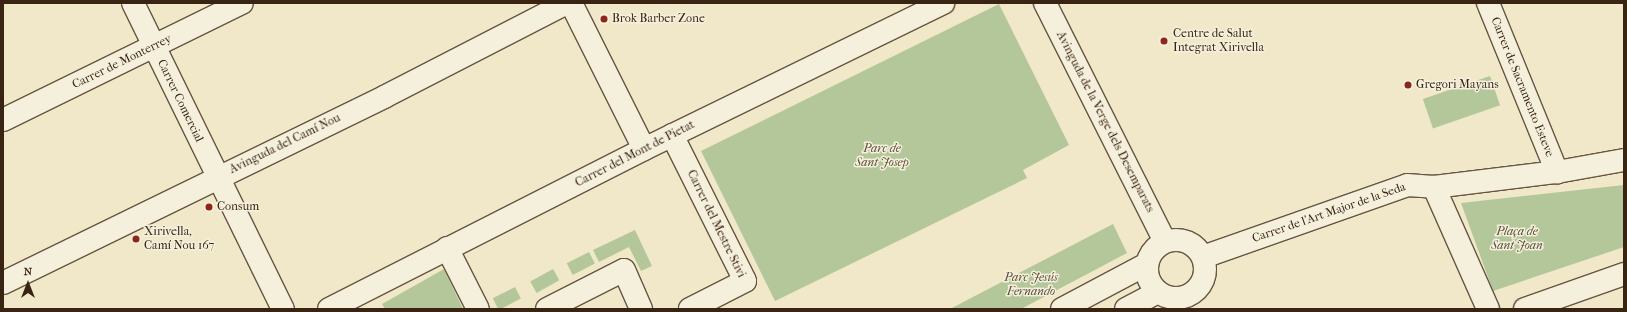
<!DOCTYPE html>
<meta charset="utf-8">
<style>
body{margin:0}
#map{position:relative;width:1627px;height:312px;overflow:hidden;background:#f0e8c9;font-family:"IM FELL French Canon",serif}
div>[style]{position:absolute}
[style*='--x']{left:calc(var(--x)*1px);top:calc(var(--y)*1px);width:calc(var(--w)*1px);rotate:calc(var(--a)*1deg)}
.green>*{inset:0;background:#b4c79b;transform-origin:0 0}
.roads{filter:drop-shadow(1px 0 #675541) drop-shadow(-1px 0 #675541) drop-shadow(0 1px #675541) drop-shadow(0 -1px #675541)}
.minor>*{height:22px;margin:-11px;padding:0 11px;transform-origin:11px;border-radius:11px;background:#f5f0dc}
.minor>.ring{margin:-11px;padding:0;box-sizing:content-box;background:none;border:22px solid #f5f0dc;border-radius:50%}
.dots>*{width:11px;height:11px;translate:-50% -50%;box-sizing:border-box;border:2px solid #f5f0dc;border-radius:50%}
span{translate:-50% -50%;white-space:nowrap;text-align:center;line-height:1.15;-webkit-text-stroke:3px #f5f0dc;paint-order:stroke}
.poi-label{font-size:12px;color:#392414}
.left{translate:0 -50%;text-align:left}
.street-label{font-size:12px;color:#392414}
.park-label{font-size:12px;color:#584d36;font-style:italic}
.frame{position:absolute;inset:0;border:4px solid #392414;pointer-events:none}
.north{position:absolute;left:8px;top:264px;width:40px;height:40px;-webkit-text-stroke:3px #f5f0dc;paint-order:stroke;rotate:0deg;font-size:11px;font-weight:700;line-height:16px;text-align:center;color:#392414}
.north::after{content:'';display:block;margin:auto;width:14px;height:18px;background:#392414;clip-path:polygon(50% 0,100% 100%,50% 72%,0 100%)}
</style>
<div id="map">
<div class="green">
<i style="clip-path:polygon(999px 4px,1069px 145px,1023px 170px,1027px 178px,775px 301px,701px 151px)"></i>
<i style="left:1490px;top:76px;width:31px;height:71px;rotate:71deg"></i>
<i style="clip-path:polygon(1624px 185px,1624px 247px,1493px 291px,1461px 203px)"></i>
<i style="clip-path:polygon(1113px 224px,1127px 253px,1021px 309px,950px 309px)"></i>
<i style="clip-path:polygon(635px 230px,652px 266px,641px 271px,629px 247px,599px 262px,593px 250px)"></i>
<i style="left:589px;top:252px;width:13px;height:25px;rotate:63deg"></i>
<i style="clip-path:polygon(444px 269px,463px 309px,385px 309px,382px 304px)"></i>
<i style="left:553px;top:269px;width:13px;height:26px;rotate:61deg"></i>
<i style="left:515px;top:287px;width:13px;height:25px;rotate:63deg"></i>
</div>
<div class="roads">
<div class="minor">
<i style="--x:133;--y:3;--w:341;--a:63.9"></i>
<i style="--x:571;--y:3;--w:163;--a:63.4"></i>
<i style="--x:1045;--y:3;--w:267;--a:63.3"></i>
<i style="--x:1488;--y:3;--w:183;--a:67.8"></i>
<i style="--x:3;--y:120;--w:266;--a:-26.1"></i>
<i style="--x:672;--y:135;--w:163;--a:63.4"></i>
<i style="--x:745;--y:281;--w:62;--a:153"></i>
<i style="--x:1434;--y:187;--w:133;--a:66.1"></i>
<i class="ring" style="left:1147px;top:240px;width:36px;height:36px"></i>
<i style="--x:447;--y:248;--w:68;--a:63.1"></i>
<i style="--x:1203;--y:257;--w:216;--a:-19.4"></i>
<i style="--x:1407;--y:185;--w:27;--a:4"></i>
<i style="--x:1434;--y:187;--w:124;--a:-7"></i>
<i style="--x:1557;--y:172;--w:68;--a:-10.2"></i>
<i style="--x:3;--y:283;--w:424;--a:-26"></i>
<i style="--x:384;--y:97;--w:206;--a:-27.2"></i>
<i style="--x:329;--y:309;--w:353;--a:-26.9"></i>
<i style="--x:644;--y:149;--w:333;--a:-26"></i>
<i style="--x:547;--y:309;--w:86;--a:-26.9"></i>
<i style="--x:624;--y:270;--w:43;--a:66.4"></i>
<i style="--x:1062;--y:309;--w:96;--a:-27.9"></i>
<i style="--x:1126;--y:309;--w:36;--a:-28"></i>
<i style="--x:1525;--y:309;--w:105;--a:-19.5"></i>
</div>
</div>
<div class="dots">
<i style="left:604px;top:19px;background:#8f2418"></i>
<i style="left:1164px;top:41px;background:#8f2418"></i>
<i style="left:1408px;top:85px;background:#8f2418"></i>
<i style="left:209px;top:207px;background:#8f2418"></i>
<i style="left:136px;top:239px;background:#8f2418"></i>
</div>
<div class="poi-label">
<span class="left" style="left:612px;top:19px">Brok Barber Zone</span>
<span class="left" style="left:1173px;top:41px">Centre de Salut<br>Integrat Xirivella</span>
<span class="left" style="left:1416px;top:85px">Gregori Mayans</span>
<span class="left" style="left:217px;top:207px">Consum</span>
<span class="left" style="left:144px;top:239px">Xirivella,<br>Camí Nou 167</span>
</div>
<div class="street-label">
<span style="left:122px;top:62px;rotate:-26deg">Carrer de Monterrey</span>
<span style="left:1522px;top:87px;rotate:68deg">Carrer de Sacramento Esteve</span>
<span style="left:180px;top:101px;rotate:64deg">Carrer Comercial</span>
<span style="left:1105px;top:122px;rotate:63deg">Avinguda de la Verge dels Desemparats</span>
<span style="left:285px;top:144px;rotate:-26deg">Avinguda del Camí Nou</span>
<span style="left:635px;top:154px;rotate:-27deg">Carrer del Mont de Pietat</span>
<span style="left:1329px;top:213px;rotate:-19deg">Carrer de l'Art Major de la Seda</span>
<span style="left:716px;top:224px;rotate:64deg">Carrer del Mestre Stivi</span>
</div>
<div class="park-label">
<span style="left:882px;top:156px">Parc de<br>Sant Josep</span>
<span style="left:1517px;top:239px">Plaça de<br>Sant Joan</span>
<span style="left:1031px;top:285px">Parc Jesús<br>Fernando</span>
</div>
<div class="frame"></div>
<div class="north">N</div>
</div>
